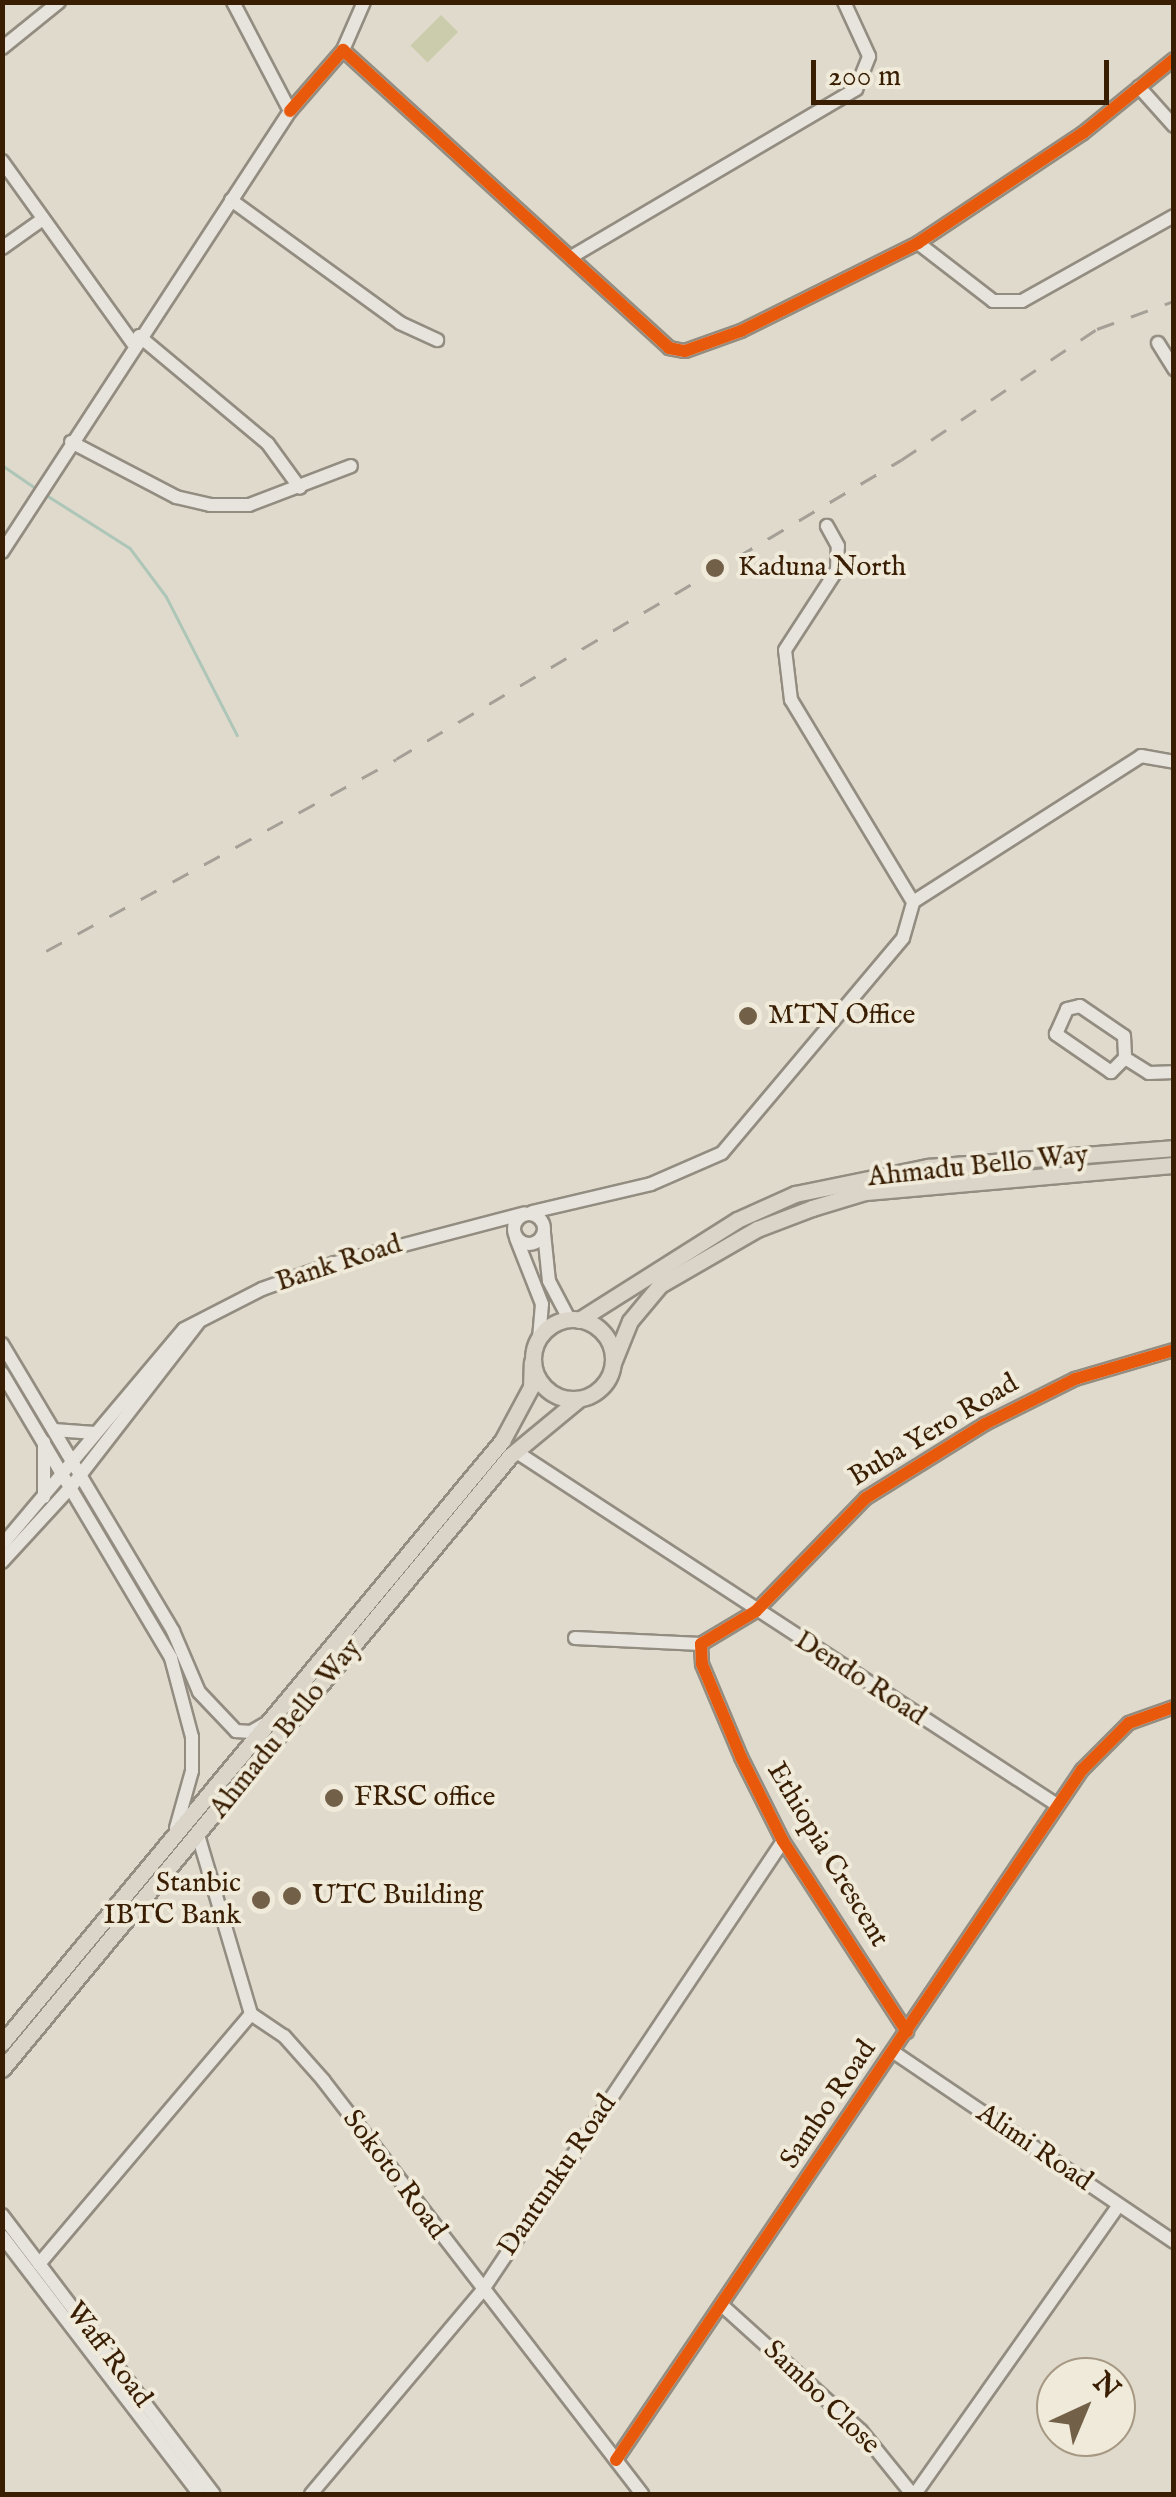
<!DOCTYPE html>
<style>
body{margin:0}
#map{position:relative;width:1176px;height:2497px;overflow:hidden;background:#dfdacc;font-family:"IM FELL English",serif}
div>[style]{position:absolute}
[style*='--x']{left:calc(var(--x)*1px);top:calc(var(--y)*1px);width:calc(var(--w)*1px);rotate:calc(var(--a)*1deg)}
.green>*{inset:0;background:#caccac;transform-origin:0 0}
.stream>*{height:2.5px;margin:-1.25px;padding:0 1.25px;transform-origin:1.25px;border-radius:1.25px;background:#adc6b8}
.roads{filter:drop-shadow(2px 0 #938c81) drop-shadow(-2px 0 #938c81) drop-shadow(0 2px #938c81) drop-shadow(0 -2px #938c81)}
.minor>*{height:12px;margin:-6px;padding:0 6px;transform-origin:6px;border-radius:6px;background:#e7e4dd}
.minor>.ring{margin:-6px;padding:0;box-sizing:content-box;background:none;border:12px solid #e7e4dd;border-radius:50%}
.major>*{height:15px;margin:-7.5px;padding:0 7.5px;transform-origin:7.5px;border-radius:7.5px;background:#dbd4c8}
.major>.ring{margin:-7.5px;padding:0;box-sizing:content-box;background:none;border:15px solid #dbd4c8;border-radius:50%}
.rail>*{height:2.5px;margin-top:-1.25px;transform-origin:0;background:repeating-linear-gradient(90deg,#a5a097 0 18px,transparent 0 36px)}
.cycleway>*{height:12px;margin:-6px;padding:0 6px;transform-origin:6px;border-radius:6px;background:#e8590c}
.dots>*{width:28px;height:28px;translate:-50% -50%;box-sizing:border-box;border:5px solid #efead9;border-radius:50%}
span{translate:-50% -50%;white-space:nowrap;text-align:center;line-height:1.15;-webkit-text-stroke:8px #efead9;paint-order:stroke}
.poi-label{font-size:28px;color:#391e03}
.left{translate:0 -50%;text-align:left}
.right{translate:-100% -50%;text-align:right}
.street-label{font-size:28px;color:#391e03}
.frame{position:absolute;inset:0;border:5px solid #391e03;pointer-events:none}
.north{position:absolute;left:1036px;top:2357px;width:100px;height:100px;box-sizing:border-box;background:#efead9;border:2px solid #a69883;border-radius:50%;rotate:44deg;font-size:28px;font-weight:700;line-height:40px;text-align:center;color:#391e03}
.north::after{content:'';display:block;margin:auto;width:35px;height:45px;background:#736049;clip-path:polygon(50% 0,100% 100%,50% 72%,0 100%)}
.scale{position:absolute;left:811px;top:60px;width:298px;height:45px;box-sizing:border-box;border:5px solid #391e03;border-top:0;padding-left:12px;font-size:30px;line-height:35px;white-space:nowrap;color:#391e03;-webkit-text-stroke:8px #efead9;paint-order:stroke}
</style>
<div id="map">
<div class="green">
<i style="left:441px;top:15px;width:24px;height:43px;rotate:45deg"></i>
</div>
<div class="stream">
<i style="--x:2;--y:465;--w:42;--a:34.4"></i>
<i style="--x:48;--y:496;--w:97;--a:32.4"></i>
<i style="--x:130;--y:548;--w:60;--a:53.1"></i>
<i style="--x:166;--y:596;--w:156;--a:62.9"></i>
</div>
<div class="roads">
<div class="minor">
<i style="--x:2;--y:48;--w:73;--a:-38.9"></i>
<i style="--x:343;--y:50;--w:52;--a:-66.4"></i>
<i style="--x:1139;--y:87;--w:52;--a:48.1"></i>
<i style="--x:290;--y:111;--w:81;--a:-49"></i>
<i style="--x:343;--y:50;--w:442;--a:42.4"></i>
<i style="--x:669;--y:348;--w:16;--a:11"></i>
<i style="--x:685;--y:351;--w:59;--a:-19.7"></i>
<i style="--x:741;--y:331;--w:198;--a:-26.4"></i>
<i style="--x:918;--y:243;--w:198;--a:-33.7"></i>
<i style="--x:1083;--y:133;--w:117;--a:-39.1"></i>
<i style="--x:2;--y:161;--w:224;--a:54.3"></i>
<i style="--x:231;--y:200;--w:209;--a:36"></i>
<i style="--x:400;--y:323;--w:41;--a:24.7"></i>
<i style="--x:918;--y:243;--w:95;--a:37.7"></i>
<i style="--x:993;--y:301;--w:29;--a:0"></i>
<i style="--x:1022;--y:301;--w:174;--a:-29.2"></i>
<i style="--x:2;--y:248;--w:47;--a:-35.4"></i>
<i style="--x:571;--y:257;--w:331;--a:-30.5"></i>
<i style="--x:856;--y:89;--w:35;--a:-68"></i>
<i style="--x:869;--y:56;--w:60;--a:-114.8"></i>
<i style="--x:139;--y:336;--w:168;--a:39.9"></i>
<i style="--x:268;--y:444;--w:54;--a:54"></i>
<i style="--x:1158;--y:343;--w:31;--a:58"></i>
<i style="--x:71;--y:442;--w:119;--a:27.6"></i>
<i style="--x:176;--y:497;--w:35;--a:13"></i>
<i style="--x:210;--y:505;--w:39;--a:0"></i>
<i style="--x:249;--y:505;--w:109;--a:-20.9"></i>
<i style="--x:2;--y:552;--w:527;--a:-56.85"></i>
<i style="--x:290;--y:111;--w:123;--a:-117.6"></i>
<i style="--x:913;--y:902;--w:271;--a:-32.6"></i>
<i style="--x:1141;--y:756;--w:34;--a:10"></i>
<i style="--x:1080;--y:1006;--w:53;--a:34.3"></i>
<i style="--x:1124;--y:1036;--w:22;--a:87"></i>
<i style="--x:1125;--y:1058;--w:20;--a:135"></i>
<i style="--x:1111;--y:1072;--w:67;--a:-145.4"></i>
<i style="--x:1056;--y:1034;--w:27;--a:-66"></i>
<i style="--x:1067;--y:1009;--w:13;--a:-13"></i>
<i style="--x:1125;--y:1058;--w:28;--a:32"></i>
<i style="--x:1149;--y:1073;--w:25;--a:-2"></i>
<i style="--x:532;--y:1212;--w:122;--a:-13.2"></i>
<i style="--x:651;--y:1184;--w:77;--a:-23.6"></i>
<i style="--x:722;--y:1153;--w:281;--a:-49.9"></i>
<i style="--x:903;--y:938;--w:37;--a:-74"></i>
<i style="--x:913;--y:902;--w:236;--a:-121.1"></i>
<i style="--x:791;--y:700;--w:50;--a:-96.8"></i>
<i style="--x:785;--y:650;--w:95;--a:-57"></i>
<i style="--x:837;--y:570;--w:24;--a:-88"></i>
<i style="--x:838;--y:546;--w:23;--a:-119"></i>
<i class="ring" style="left:514px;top:1214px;width:18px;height:18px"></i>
<i style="--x:544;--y:1233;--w:48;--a:84.1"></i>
<i style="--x:549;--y:1281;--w:43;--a:62.2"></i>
<i style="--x:516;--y:1238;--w:71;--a:68.5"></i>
<i style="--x:542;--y:1304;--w:33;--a:95"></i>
<i style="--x:2;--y:1344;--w:334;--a:59.2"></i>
<i style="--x:173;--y:1631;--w:66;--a:66.9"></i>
<i style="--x:199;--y:1692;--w:54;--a:46.5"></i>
<i style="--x:236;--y:1731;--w:15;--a:4"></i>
<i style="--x:251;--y:1732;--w:16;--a:-30"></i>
<i style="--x:2;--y:1373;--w:331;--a:59.3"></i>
<i style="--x:171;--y:1658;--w:82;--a:75.1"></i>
<i style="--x:192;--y:1737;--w:34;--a:90"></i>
<i style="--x:192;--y:1771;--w:59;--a:105.7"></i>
<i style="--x:54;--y:1430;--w:41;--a:4.2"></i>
<i style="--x:44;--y:1442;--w:55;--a:90"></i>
<i style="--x:515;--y:1451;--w:647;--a:33.15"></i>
<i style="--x:2;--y:1545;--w:282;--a:-49.9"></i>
<i style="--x:184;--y:1329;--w:88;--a:-27.1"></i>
<i style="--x:262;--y:1289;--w:77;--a:-19.6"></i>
<i style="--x:335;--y:1263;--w:196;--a:-14.7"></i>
<i style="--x:2;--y:1562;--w:102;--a:-47.4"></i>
<i style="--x:71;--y:1487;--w:207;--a:-52.2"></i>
<i style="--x:575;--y:1638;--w:126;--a:2.7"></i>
<i style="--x:198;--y:1835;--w:187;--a:73.5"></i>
<i style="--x:251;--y:2014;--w:40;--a:34"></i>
<i style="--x:284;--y:2036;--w:59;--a:48.4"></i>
<i style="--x:323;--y:2080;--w:523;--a:52.38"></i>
<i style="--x:907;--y:2032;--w:228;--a:-123"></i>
<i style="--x:783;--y:1841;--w:94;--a:-116.6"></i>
<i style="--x:741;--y:1757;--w:101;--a:-112.8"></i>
<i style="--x:702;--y:1664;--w:20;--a:-93"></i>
<i style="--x:701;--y:1644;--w:64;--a:-31"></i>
<i style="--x:756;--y:1611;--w:158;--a:-45.8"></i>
<i style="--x:866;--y:1498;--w:140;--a:-31.9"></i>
<i style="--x:985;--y:1424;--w:101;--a:-26.6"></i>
<i style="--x:1075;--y:1379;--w:103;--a:-16.3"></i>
<i style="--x:895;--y:2053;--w:337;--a:34.1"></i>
<i style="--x:2;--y:2215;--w:350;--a:52.8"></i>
<i style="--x:2;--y:2236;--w:325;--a:52.6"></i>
<i style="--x:39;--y:2264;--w:328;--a:-49.7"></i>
<i style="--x:725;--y:2308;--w:183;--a:42.1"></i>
<i style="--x:861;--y:2431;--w:81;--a:51"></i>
<i style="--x:616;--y:2460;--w:833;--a:-55.97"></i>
<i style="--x:1082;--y:1770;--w:66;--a:-45"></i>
<i style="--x:1129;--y:1723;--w:48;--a:-19.6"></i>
<i style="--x:311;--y:2494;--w:265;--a:-49.9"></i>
<i style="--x:482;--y:2291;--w:541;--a:-56.22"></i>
<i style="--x:915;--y:2494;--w:352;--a:-54.8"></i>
</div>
<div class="major">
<i class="ring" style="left:533px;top:1319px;width:65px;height:65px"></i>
<i style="--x:579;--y:1320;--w:187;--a:-32.3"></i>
<i style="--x:737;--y:1220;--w:64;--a:-24.1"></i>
<i style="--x:795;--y:1194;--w:136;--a:-11.5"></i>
<i style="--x:928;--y:1167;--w:247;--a:-4.4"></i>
<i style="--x:613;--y:1363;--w:45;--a:-68"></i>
<i style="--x:630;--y:1321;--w:47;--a:-50.2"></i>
<i style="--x:660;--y:1285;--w:112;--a:-30"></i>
<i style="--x:757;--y:1229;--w:59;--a:-20.9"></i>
<i style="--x:812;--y:1208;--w:55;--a:-16.8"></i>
<i style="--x:865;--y:1192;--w:310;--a:-5"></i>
<i style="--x:2;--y:2043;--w:783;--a:-50.29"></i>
<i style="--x:502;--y:1441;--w:61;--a:-61.8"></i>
<i style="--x:531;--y:1387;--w:25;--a:-88"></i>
<i style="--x:2;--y:2069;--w:796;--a:-50.35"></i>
<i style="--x:510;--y:1456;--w:89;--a:-39.6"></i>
</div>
</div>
<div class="rail">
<i style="--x:46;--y:951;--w:399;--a:-28.7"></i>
<i style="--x:396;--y:759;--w:587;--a:-30.63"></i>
<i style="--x:901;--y:460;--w:236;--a:-33.8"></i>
<i style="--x:1097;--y:329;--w:82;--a:-20"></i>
</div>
<div class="cycleway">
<i style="--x:290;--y:111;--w:81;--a:-49"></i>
<i style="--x:343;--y:50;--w:442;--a:42.4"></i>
<i style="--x:669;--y:348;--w:16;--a:11"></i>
<i style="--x:685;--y:351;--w:59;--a:-19.7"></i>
<i style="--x:741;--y:331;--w:198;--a:-26.4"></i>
<i style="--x:918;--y:243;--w:198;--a:-33.7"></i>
<i style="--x:1083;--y:133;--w:117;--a:-39.1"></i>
<i style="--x:907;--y:2032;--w:228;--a:-123"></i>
<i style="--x:783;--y:1841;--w:94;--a:-116.6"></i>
<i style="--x:741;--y:1757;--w:101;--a:-112.8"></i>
<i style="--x:702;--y:1664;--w:20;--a:-93"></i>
<i style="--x:701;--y:1644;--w:64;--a:-31"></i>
<i style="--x:756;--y:1611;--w:158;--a:-45.8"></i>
<i style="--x:866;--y:1498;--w:140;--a:-31.9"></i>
<i style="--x:985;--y:1424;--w:101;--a:-26.6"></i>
<i style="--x:1075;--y:1379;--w:103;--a:-16.3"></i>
<i style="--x:616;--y:2460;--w:833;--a:-55.97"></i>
<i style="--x:1082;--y:1770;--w:66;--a:-45"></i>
<i style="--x:1129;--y:1723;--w:48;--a:-19.6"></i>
</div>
<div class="dots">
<i style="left:715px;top:568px;background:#736049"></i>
<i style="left:748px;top:1016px;background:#736049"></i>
<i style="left:334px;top:1798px;background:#736049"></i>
<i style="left:292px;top:1896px;background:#736049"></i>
<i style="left:261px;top:1900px;background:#736049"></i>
</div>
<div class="poi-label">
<span class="left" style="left:738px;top:568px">Kaduna North</span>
<span class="left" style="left:768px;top:1016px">MTN Office</span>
<span class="left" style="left:354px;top:1798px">FRSC office</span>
<span class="right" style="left:241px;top:1900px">Stanbic<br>IBTC Bank</span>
<span class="left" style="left:312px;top:1896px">UTC Building</span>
</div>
<div class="street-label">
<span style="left:978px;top:1167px;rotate:-6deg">Ahmadu Bello Way</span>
<span style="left:339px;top:1264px;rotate:-18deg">Bank Road</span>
<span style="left:934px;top:1431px;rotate:-31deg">Buba Yero Road</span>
<span style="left:860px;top:1679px;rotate:33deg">Dendo Road</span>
<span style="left:286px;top:1729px;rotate:-51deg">Ahmadu Bello Way</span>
<span style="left:827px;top:1855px;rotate:59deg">Ethiopia Crescent</span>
<span style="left:829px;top:2105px;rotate:-56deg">Sambo Road</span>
<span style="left:1034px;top:2148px;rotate:34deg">Alimi Road</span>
<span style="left:394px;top:2175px;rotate:53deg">Sokoto Road</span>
<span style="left:558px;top:2176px;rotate:-56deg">Dantunku Road</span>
<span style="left:108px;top:2355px;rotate:53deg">Waff Road</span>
<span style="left:821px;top:2398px;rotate:44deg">Sambo Close</span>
</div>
<div class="frame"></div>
<div class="north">N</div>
<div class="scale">200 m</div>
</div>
